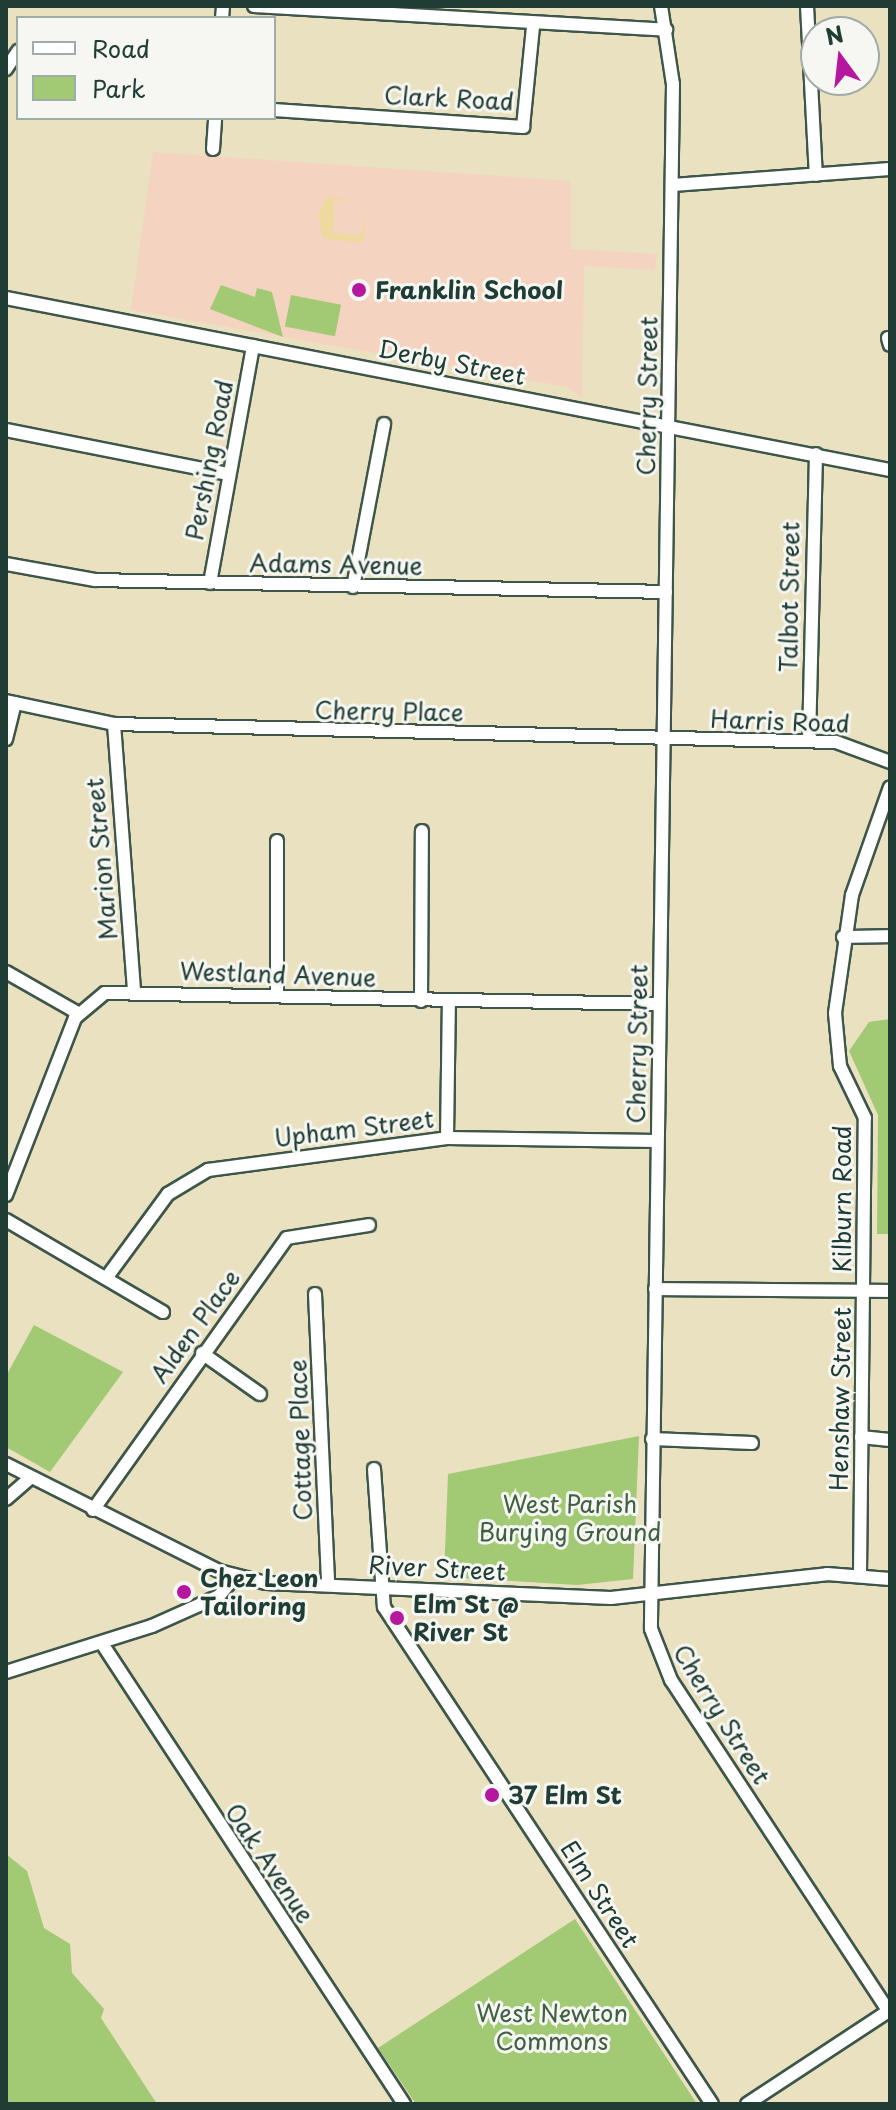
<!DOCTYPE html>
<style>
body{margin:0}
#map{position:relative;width:896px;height:2110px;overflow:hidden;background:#e9e1bf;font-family:"Playpen Sans",sans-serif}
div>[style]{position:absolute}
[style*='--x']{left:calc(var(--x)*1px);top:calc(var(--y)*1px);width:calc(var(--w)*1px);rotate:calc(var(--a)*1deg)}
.built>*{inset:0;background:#f5d3c1}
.green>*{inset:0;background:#a2c974;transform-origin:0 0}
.sand>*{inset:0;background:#eeda9e}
.roads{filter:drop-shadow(2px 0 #3d5649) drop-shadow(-2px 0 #3d5649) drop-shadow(0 2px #3d5649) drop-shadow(0 -2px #3d5649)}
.minor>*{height:12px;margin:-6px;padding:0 6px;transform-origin:6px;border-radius:6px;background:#fff}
.dots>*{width:22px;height:22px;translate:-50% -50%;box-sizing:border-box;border:4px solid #f6f6f2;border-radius:50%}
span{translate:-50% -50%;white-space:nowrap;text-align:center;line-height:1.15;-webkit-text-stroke:6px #f6f6f2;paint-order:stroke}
.street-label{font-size:24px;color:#1f3d34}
.poi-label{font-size:24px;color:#1f3d34;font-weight:700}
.left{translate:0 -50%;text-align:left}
.park-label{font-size:24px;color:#406044}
.frame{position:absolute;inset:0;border:8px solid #1f3d34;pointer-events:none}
.legend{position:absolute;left:16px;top:16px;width:260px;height:104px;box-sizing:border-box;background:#f6f6f2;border:2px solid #a0aca6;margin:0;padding:10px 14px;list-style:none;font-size:24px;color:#1f3d34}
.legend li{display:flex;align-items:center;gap:16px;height:40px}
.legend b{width:40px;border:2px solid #a0aca6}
.north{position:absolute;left:800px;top:16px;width:80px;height:80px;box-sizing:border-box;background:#f6f6f2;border:2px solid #a0aca6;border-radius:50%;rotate:345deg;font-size:22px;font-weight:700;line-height:32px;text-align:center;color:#1f3d34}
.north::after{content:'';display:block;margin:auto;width:28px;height:36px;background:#b5179e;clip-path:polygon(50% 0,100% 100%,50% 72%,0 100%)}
</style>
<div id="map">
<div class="built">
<i style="clip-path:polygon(153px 152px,571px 181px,571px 249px,657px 254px,655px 270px,584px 266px,582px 398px,567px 387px,131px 310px)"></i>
</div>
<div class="green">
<i style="clip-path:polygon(221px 285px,255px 297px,257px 288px,272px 292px,283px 337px,210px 309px)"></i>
<i style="left:291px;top:295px;width:51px;height:32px;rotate:11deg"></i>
<i style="clip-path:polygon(890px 1019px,890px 1234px,877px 1234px,878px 1115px,849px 1051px,869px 1022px)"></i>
<i style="clip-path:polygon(34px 1325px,123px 1372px,50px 1472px,6px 1447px,6px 1376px)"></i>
<i style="clip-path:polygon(639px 1436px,633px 1579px,577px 1585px,444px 1577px,448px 1474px)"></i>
<i style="clip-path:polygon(6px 1854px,27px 1871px,44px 1928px,70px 1944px,72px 1973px,104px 2009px,101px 2018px,157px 2104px,6px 2104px)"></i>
<i style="clip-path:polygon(575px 1919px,697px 2104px,416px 2104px,378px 2048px)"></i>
</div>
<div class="sand">
<i style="clip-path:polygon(327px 196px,360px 202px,335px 200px,333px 233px,361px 235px,367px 209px,363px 240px,359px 243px,323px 238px,318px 215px)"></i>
</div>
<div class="roads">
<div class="minor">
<i style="--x:254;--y:6;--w:413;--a:3.3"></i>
<i style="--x:661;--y:6;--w:79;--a:81.3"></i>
<i style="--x:673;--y:84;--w:1545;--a:90.82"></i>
<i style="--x:651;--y:1629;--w:55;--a:68.6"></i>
<i style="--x:671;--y:1680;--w:399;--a:56.7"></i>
<i style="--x:807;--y:6;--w:169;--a:87"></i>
<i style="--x:222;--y:18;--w:12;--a:-85"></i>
<i style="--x:6;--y:69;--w:22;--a:-56"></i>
<i style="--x:274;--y:110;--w:250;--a:3.9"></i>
<i style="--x:523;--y:127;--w:101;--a:-84.3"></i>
<i style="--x:213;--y:149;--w:31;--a:-86"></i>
<i style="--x:672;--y:185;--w:219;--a:-4.2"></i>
<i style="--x:6;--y:298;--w:901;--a:11.01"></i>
<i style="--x:888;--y:338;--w:7;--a:74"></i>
<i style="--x:6;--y:430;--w:227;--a:11.2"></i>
<i style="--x:6;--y:564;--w:90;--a:10.2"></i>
<i style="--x:95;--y:580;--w:571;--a:1.2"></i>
<i style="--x:210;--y:583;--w:241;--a:-79.7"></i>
<i style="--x:353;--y:587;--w:166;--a:-79.2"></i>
<i style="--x:6;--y:701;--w:110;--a:12"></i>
<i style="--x:114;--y:724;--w:722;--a:1.43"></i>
<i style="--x:836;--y:742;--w:58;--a:20.3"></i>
<i style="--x:114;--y:724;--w:268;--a:85.7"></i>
<i style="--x:6;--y:739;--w:37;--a:-76"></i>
<i style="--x:809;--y:741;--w:287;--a:-88.6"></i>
<i style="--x:843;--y:937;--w:47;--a:-1.2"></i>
<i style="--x:6;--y:972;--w:83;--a:29.7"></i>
<i style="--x:277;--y:996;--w:155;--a:-90"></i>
<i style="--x:421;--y:1001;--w:170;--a:-89.7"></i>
<i style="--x:447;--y:1138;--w:136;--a:-89.2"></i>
<i style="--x:6;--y:1195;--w:190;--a:-68.7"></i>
<i style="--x:75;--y:1018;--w:39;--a:-40"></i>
<i style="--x:105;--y:993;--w:554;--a:1.14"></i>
<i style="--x:6;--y:1220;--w:182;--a:30.4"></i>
<i style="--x:107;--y:1277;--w:103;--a:-53.7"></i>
<i style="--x:168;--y:1194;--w:47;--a:-31"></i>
<i style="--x:208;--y:1170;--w:241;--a:-7.6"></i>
<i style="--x:447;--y:1138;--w:210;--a:0.8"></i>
<i style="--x:655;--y:1289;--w:235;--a:0.5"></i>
<i style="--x:315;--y:1294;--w:291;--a:87.4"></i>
<i style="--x:202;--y:1353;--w:71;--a:35.3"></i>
<i style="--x:861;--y:1437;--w:29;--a:6"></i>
<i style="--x:652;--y:1439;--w:100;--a:2.3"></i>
<i style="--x:6;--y:1464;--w:238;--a:26.7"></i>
<i style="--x:219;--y:1571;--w:49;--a:14.3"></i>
<i style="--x:266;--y:1583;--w:345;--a:2.5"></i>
<i style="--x:611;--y:1598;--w:217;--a:-6.3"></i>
<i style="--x:827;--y:1574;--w:63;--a:4.5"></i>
<i style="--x:374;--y:1469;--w:138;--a:85.9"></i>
<i style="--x:384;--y:1607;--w:595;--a:56.58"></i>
<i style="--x:6;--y:1499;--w:32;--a:-41"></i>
<i style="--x:93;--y:1510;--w:334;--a:-54.5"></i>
<i style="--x:287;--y:1238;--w:83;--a:-9"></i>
<i style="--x:860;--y:1573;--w:455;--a:-89.4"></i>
<i style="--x:865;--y:1118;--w:58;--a:-115.7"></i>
<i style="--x:840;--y:1066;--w:53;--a:-95.4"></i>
<i style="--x:835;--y:1013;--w:119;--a:-81.8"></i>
<i style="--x:852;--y:895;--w:114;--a:-70.6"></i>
<i style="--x:103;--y:1645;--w:549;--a:56.74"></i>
<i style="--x:6;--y:1672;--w:153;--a:-17.5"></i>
<i style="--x:152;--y:1626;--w:73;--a:-24.1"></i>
<i style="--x:219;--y:1596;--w:26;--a:-51"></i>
<i style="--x:747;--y:2104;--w:171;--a:-33.3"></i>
</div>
</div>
<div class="dots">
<i style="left:359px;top:290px;background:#b5179e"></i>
<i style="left:184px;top:1592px;background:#b5179e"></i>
<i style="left:397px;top:1618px;background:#b5179e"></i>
<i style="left:492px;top:1795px;background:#b5179e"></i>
</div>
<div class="street-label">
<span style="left:449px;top:98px;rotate:3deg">Clark Road</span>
<span style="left:452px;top:362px;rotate:11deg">Derby Street</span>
<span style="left:647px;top:396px;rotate:-89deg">Cherry Street</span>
<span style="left:209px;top:460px;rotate:-79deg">Pershing Road</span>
<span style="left:336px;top:564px;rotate:1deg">Adams Avenue</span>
<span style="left:789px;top:597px;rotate:-89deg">Talbot Street</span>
<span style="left:389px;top:711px;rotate:1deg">Cherry Place</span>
<span style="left:780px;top:721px;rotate:2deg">Harris Road</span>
<span style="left:101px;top:859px;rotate:-95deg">Marion Street</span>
<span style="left:278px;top:974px;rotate:2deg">Westland Avenue</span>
<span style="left:637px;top:1044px;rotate:-89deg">Cherry Street</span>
<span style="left:354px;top:1128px;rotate:-7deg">Upham Street</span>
<span style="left:842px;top:1199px;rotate:-90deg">Kilburn Road</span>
<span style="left:195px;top:1326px;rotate:-54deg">Alden Place</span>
<span style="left:840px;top:1399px;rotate:-89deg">Henshaw Street</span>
<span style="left:300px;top:1440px;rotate:-92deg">Cottage Place</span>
<span style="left:437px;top:1568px;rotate:3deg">River Street</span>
<span style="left:722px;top:1714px;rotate:58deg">Cherry Street</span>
<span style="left:270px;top:1863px;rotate:56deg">Oak Avenue</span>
<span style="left:600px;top:1894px;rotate:57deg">Elm Street</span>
</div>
<div class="poi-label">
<span class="left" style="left:375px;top:290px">Franklin School</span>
<span class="left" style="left:200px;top:1592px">Chez Leon<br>Tailoring</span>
<span class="left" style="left:413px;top:1618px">Elm St @<br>River St</span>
<span class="left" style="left:508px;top:1795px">37 Elm St</span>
</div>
<div class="park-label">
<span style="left:570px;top:1518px">West Parish<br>Burying Ground</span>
<span style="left:552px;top:2027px">West Newton<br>Commons</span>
</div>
<div class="frame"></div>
<ul class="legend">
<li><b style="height:10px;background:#fff"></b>Road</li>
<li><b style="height:22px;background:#a2c974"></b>Park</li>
</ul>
<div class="north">N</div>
</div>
